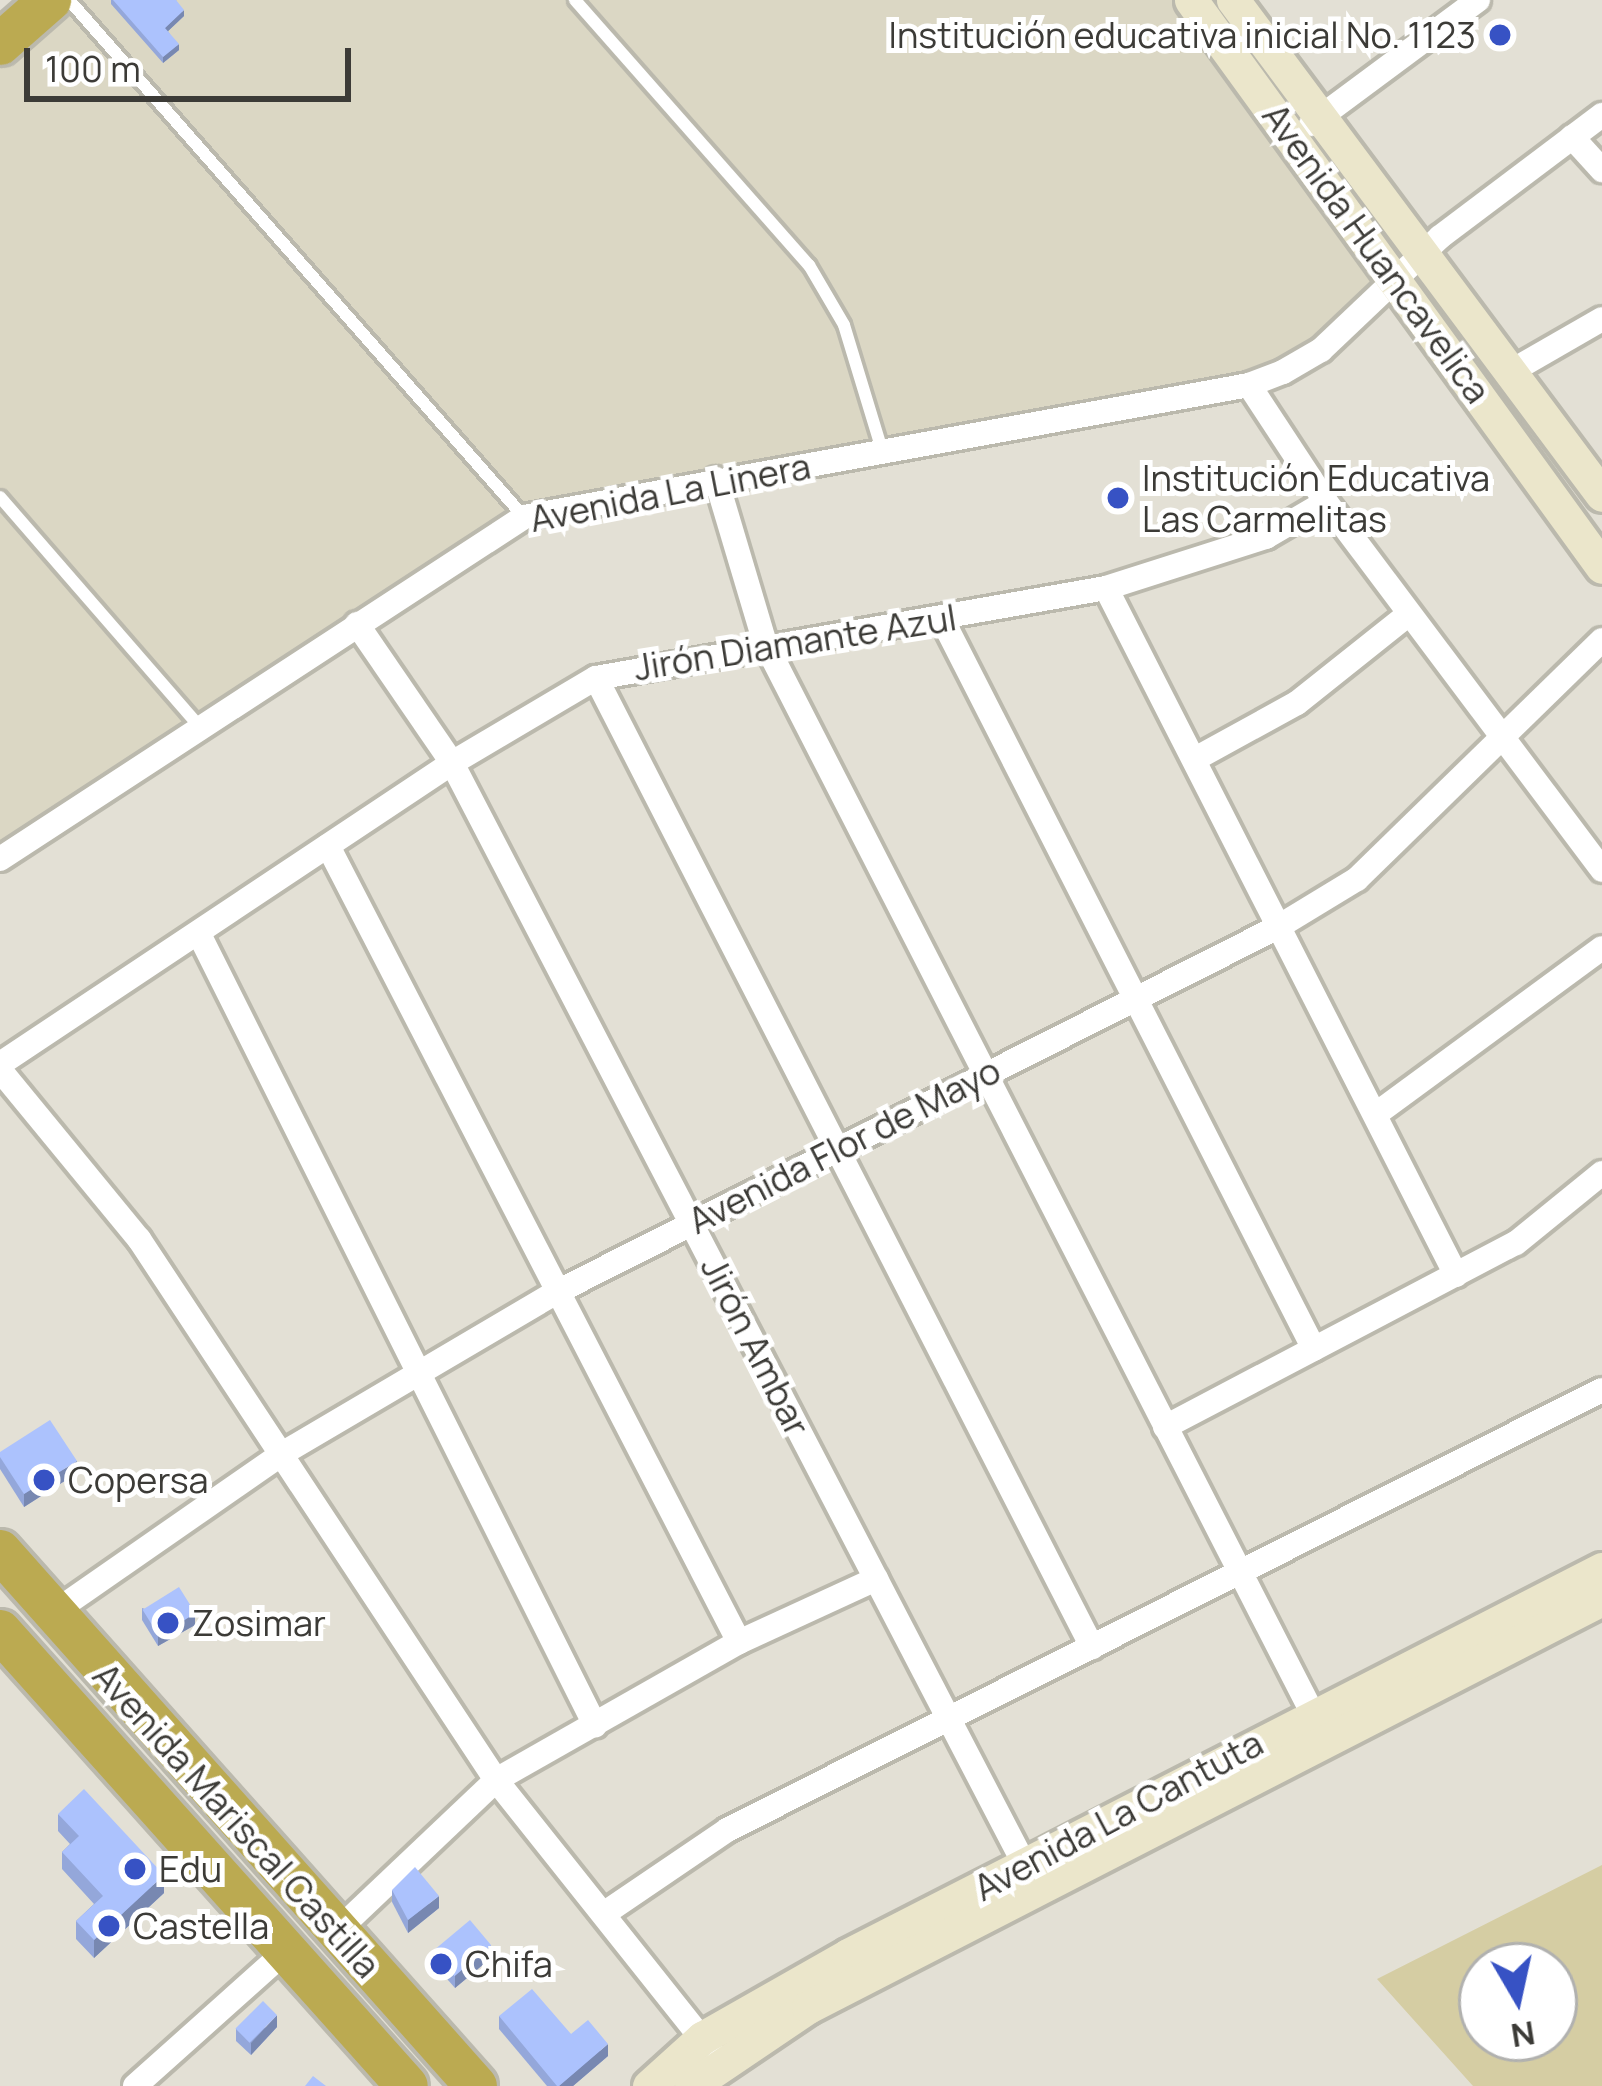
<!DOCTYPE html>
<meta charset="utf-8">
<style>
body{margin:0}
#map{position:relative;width:1602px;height:2086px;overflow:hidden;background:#e3e0d5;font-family:Manrope,sans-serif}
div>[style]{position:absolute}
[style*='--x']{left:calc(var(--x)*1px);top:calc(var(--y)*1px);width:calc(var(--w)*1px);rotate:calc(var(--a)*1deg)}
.built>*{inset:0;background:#dbd7c4}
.green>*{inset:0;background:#d5cda3}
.roads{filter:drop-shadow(3px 0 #bbb9ad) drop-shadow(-3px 0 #bbb9ad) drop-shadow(0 3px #bbb9ad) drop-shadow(0 -3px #bbb9ad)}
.lane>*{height:12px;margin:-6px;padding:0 6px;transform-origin:6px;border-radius:6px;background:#fff}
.street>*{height:24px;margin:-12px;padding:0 12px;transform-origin:12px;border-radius:12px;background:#fff}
.secondary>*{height:33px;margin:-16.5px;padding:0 16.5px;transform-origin:16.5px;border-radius:16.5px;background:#ebe6cb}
.highway>*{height:42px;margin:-21px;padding:0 21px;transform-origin:21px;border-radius:21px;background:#bbaa51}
.wall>*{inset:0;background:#94a7da}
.shaded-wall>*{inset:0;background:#7888b1}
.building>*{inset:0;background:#acc2fd;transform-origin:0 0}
.dots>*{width:33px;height:33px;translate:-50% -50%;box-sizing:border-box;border:6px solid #fff;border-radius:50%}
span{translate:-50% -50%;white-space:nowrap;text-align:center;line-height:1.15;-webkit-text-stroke:10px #fff;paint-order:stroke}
.poi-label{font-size:36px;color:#3c3b37}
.right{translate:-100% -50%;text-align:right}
.left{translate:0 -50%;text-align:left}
.street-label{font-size:36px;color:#3c3b37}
.north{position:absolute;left:1458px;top:1942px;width:120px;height:120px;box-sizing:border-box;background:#fff;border:3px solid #b1b1af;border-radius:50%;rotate:171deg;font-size:33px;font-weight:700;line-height:48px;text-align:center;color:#3c3b37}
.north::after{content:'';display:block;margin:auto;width:42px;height:54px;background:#3752c4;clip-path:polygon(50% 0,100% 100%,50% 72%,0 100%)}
.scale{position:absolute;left:24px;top:48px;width:327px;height:54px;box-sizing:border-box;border:6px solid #3c3b37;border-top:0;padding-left:15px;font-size:36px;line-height:42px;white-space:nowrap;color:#3c3b37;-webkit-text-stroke:9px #fff;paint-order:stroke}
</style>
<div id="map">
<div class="built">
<i style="clip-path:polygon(65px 0,1182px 0,1389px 282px,1330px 329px,1241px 379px,550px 500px,503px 519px,0 849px,0 56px)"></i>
</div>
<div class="green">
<i style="clip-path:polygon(evenodd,1602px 1865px,1602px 2086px,1473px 2086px,1377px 1979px,1602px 1865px,1482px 1966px,1554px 1966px,1554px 2038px,1482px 2038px,1482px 1966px)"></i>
</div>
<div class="roads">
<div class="lane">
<i style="--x:69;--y:0;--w:689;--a:48.65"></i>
<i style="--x:575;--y:0;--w:354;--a:48.6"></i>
<i style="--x:809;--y:265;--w:69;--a:59.7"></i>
<i style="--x:844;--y:325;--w:131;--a:73.1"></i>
<i style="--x:0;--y:497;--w:305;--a:49"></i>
</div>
<div class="street">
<i style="--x:1311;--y:124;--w:208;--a:-36.6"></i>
<i style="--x:1572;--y:137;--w:45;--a:47.7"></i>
<i style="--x:1510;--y:372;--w:106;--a:-29.9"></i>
<i style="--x:1249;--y:385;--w:140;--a:56.7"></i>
<i style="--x:1326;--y:502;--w:460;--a:53.1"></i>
<i style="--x:716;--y:479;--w:171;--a:73.4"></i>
<i style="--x:765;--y:643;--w:1221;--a:62.91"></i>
<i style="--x:1106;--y:588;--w:771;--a:63"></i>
<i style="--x:942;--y:619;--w:819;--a:63"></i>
<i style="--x:357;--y:624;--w:168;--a:55.6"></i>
<i style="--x:452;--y:763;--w:1253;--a:62.54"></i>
<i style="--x:596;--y:678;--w:1089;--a:62.89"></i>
<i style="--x:1195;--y:759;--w:116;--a:-28.8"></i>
<i style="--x:1297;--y:703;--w:143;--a:-38.5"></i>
<i style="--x:328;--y:846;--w:896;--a:62.69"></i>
<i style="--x:0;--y:859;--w:626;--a:-33.13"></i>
<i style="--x:524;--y:517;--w:737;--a:-10.32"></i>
<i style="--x:1249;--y:385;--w:36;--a:-21"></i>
<i style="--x:1283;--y:372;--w:44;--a:-30.1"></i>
<i style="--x:1321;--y:350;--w:164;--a:-43.5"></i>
<i style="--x:1440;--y:237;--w:203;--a:-37"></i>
<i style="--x:199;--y:934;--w:885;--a:63.41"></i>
<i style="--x:0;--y:1064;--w:543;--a:-33.66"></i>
<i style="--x:452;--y:763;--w:167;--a:-30.6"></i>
<i style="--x:596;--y:678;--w:518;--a:-10.01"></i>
<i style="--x:1106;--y:588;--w:168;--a:-17.7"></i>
<i style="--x:1266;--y:537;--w:69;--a:-30.3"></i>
<i style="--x:0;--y:1070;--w:219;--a:50.6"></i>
<i style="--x:139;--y:1239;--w:648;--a:56.58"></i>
<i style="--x:496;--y:1780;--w:345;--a:51.5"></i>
<i style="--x:1376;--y:1114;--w:280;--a:-36.3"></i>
<i style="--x:1165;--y:1427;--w:396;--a:-27.7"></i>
<i style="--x:1516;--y:1243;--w:111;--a:-39.1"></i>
<i style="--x:53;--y:1613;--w:282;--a:-34.8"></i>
<i style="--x:285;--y:1452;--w:316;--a:-30.5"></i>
<i style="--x:557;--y:1292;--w:808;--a:-26.85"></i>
<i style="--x:1278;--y:927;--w:92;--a:-31.3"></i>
<i style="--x:1357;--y:879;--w:342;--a:-44.3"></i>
<i style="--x:605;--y:1913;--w:148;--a:-34.2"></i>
<i style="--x:727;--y:1830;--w:979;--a:-26.7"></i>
<i style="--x:336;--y:1932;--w:221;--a:-43.5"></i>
<i style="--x:496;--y:1780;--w:279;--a:-29.6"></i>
<i style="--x:739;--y:1642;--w:151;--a:-24.7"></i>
<i style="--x:135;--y:2086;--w:201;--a:-41.8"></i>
</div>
<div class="secondary">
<i style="--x:1191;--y:0;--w:700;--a:54.06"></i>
<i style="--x:1233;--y:0;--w:617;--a:53.3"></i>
<i style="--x:649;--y:2086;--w:72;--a:-42.2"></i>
<i style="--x:702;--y:2038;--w:168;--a:-29.6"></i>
<i style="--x:848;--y:1955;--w:847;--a:-27.11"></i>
<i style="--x:691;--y:2086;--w:141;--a:-34"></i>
<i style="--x:808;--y:2007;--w:893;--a:-27.2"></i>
</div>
<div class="highway">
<i style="--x:0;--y:44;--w:67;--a:-41.3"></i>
<i style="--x:0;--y:1551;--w:716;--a:48.34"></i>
<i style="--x:0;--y:1631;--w:610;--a:48.19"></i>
</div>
</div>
<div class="wall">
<i style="clip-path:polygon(111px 0,176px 0,184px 16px,168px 31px,179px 50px,163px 63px,111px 4px)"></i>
<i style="clip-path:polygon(0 1452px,77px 1473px,24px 1507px,0 1469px)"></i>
<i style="clip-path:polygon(142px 1608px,195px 1625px,158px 1646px,142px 1620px)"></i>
<i style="clip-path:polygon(58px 1814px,164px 1893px,94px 1958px,76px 1939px,76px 1921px,94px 1904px,62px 1869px,62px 1852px,70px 1844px,58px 1831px)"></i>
<i style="clip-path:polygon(392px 1890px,439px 1908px,408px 1933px,392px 1902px)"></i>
<i style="clip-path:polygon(433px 1950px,491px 1958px,455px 1988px,433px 1963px)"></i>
<i style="clip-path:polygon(499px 2016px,571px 2034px,608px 2056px,573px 2086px,547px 2086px,499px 2029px)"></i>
<i style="clip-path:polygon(277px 2027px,251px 2055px,236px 2041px,236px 2029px)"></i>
</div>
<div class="shaded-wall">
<i style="clip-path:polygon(184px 10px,184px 16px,165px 34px,165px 28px)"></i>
<i style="clip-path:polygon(179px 44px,179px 50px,163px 63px,163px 57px)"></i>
<i style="clip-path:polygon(77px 1461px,77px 1473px,24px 1507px,24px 1494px)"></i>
<i style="clip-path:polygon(195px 1613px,195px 1625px,158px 1646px,158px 1634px)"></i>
<i style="clip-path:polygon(164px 1875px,164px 1893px,94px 1958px,94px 1940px)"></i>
<i style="clip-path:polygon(439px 1896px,439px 1908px,408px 1933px,408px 1920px)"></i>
<i style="clip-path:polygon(491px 1945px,491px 1958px,455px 1988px,455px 1975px)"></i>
<i style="clip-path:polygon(277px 2015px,277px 2027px,251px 2055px,251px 2043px)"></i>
<i style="clip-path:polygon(608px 2044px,608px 2056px,573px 2086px,559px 2086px)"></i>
</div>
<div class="building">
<i style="clip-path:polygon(113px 0,176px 0,184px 10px,165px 28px,179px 44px,163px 57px)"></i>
<i style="clip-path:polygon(50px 1420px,77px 1461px,24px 1494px,0 1457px,0 1452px)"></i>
<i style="left:179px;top:1587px;width:31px;height:43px;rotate:58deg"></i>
<i style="clip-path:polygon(84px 1789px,164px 1875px,94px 1940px,76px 1921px,103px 1896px,62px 1852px,79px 1836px,58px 1814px)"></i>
<i style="clip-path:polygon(415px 1867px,439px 1896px,408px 1920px,392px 1890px)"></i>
<i style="left:470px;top:1920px;width:33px;height:48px;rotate:50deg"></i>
<i style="clip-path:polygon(532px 1989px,571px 2034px,588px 2020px,608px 2044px,559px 2086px,557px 2086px,499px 2016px)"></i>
<i style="left:263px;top:2001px;width:20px;height:39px;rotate:45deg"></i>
<i style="clip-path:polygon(313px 2076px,326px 2086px,305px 2086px)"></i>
</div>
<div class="dots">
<i style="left:1500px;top:35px;background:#3752c4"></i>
<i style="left:1118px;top:498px;background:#3752c4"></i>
<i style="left:44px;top:1480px;background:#3752c4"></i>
<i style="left:168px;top:1623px;background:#3752c4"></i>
<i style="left:135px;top:1869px;background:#3752c4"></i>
<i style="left:109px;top:1926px;background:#3752c4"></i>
<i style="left:441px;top:1964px;background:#3752c4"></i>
</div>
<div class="poi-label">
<span class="right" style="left:1476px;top:35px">Institución educativa inicial No. 1123</span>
<span class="left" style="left:1142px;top:498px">Institución Educativa<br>Las Carmelitas</span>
<span class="left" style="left:68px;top:1480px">Copersa</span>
<span class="left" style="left:192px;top:1623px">Zosimar</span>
<span class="left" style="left:159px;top:1869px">Edu</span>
<span class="left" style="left:133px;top:1926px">Castella</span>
<span class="left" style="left:465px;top:1964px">Chifa</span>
</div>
<div class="street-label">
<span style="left:1377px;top:253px;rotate:54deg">Avenida Huancavelica</span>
<span style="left:670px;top:492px;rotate:-11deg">Avenida La Linera</span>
<span style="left:795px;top:642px;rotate:-9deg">Jirón Diamante Azul</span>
<span style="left:844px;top:1145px;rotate:-27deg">Avenida Flor de Mayo</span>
<span style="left:756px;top:1346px;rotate:63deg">Jirón Ambar</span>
<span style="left:1118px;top:1815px;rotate:-28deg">Avenida La Cantuta</span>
<span style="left:237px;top:1820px;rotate:48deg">Avenida Mariscal Castilla</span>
</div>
<div class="north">N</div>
<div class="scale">100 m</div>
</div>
